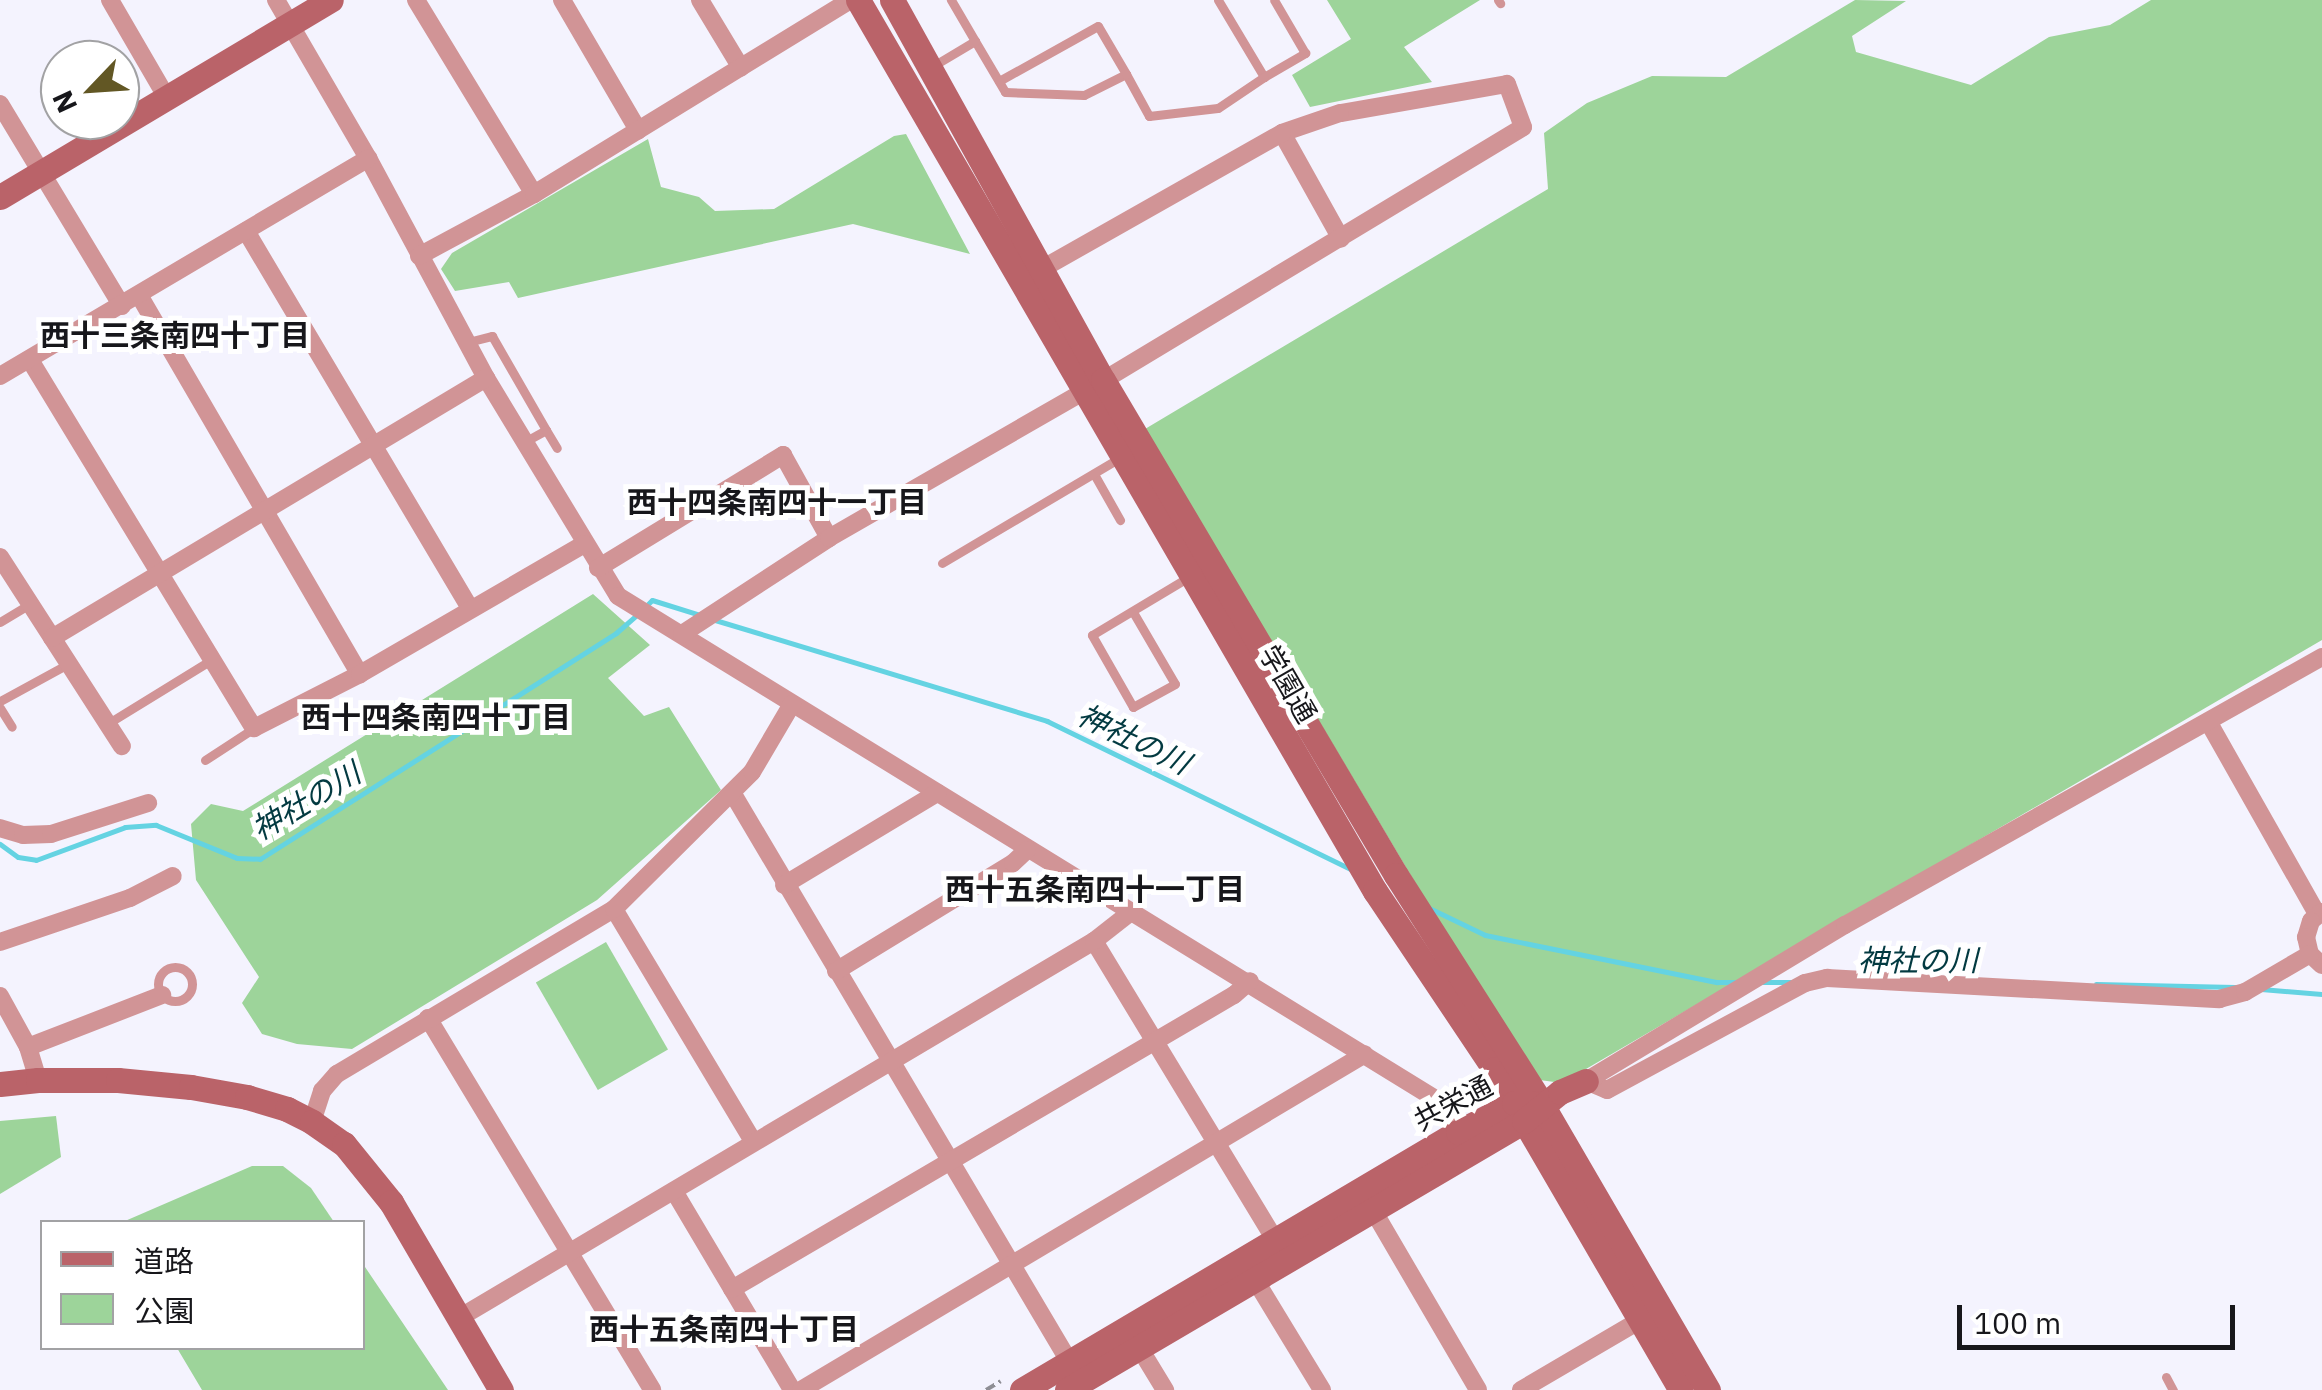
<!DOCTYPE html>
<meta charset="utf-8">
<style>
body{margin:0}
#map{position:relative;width:2322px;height:1390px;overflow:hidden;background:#f4f3fe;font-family:"IBM Plex Sans","Noto Sans JP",sans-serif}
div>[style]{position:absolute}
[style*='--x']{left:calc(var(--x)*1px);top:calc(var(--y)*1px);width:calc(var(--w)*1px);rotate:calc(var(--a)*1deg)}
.green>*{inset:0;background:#9dd49a;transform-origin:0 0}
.stream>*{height:5px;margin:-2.5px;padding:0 2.5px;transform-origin:2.5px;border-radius:2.5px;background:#64d3e2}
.path>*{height:4px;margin-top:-2px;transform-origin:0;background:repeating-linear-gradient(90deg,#8e8e95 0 10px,transparent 0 15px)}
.lane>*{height:9px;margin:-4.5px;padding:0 4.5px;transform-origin:4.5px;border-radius:4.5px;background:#d19496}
.lane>.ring{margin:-4.5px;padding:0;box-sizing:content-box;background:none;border:9px solid #d19496;border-radius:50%}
.street>*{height:18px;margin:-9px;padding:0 9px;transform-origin:9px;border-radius:9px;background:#d19496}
.secondary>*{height:25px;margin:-12.5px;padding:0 12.5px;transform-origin:12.5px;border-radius:12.5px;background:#ba6369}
span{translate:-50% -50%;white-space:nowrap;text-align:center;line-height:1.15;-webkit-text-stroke:10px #fff;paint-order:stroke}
.street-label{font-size:28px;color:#17171b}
.neighbourhood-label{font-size:30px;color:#17171b;font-weight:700}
.water-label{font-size:30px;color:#033a41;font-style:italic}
.legend{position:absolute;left:40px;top:1220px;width:325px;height:130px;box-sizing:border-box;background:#fff;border:2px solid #a2a2a4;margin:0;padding:12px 18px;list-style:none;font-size:30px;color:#17171b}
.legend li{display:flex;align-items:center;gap:20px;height:50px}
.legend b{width:50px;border:2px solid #a2a2a4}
.north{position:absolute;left:40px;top:40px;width:100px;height:100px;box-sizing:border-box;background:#fff;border:2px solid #a2a2a4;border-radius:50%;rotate:245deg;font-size:28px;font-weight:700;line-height:40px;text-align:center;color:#17171b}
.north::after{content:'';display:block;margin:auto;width:35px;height:45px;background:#625724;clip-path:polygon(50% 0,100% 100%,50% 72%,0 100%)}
.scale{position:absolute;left:1957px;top:1305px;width:278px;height:45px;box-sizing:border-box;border:5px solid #17171b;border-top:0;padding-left:12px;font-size:30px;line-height:35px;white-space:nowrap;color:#17171b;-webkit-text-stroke:8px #fff;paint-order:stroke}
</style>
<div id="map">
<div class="green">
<i style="clip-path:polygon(1327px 0,1480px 0,1404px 47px,1432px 82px,1310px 107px,1292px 75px,1351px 39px)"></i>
<i style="clip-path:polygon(1855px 0,1906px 1px,1852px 36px,1856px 52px,1971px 85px,2049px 37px,2110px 25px,2151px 0,2322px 0,2322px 640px,1562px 1083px,1532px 1079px,1145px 429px,1548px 189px,1544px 133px,1587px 103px,1652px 76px,1726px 77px)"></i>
<i style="clip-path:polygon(906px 134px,970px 254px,853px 224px,518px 298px,509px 282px,455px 291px,441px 269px,452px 253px,648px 139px,661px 187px,699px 197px,715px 211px,774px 209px,894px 136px)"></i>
<i style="clip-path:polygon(593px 594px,650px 645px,608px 678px,644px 716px,669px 707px,721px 790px,597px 900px,352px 1049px,297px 1044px,262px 1034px,242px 1003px,259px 977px,196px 880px,191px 824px,211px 804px,243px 811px)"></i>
<i style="left:606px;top:942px;width:124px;height:81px;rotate:60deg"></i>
<i style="clip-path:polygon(56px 1116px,61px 1157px,0 1194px,0 1121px)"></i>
<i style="clip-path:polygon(252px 1166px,283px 1166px,311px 1188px,334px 1222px,125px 1221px)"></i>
<i style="clip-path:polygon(363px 1264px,448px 1390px,202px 1390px,177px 1348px,362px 1348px)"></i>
</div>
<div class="stream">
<i style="--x:646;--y:606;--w:8;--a:-45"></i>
<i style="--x:652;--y:600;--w:50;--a:17.4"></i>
<i style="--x:715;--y:620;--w:347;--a:16.9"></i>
<i style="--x:1047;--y:721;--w:337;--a:26"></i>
<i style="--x:0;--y:844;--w:22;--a:36"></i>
<i style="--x:18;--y:857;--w:18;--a:9"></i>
<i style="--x:36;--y:860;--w:95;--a:-20.3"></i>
<i style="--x:125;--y:827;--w:31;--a:-4"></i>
<i style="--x:156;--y:825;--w:87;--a:22.2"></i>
<i style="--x:237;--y:858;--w:23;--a:2"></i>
<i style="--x:260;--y:859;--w:422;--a:-32.4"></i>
<i style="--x:616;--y:633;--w:29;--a:-41"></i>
<i style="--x:1427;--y:907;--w:64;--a:25.8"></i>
<i style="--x:1485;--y:935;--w:237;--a:11.5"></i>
<i style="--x:1717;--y:982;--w:23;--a:0"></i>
<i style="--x:1761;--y:982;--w:29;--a:0"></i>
<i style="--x:2096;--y:984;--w:139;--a:1.2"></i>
<i style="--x:2261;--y:989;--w:61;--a:4.7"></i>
</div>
<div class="path">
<i style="--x:986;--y:1390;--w:17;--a:-31"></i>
</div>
<div class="lane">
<i style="--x:1218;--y:0;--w:90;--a:59.1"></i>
<i style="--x:1264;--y:77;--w:48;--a:-30.3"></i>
<i style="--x:1305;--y:53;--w:61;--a:-120.3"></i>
<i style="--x:1498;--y:0;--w:4;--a:56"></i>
<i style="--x:975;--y:41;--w:59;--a:59.5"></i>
<i style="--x:1005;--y:92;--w:79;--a:2.2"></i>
<i style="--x:1084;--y:95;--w:47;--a:-26.6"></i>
<i style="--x:1126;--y:74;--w:48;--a:61.3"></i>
<i style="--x:1149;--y:116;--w:69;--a:-6.6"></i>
<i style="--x:1218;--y:108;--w:55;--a:-34"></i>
<i style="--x:933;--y:66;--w:49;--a:-30.8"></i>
<i style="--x:975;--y:41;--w:48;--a:-120.3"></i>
<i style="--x:999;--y:81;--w:113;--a:-29.1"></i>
<i style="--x:1098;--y:26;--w:56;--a:59.7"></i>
<i style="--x:468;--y:342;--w:25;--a:-14"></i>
<i style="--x:492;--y:336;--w:108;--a:60.1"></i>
<i style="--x:546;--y:430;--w:25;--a:151"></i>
<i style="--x:546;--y:430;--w:21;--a:59"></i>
<i style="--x:1094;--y:474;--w:53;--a:60.5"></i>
<i style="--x:942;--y:563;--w:204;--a:-30.6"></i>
<i style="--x:1133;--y:612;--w:83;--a:59.7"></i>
<i style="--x:1175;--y:684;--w:48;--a:151.3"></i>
<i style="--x:1133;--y:707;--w:83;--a:-119.7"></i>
<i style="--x:1092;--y:635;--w:113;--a:-30.9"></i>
<i style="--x:0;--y:622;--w:35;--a:-31"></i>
<i style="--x:0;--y:701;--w:77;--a:-28.6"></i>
<i style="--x:0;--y:708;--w:22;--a:58"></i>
<i style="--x:107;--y:724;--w:122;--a:-31.6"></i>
<i style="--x:205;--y:760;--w:59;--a:-33.1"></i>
<i class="ring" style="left:158px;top:967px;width:25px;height:25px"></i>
<i style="--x:2166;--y:1377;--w:15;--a:62"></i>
</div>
<div class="street">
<i style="--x:110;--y:0;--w:113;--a:59.8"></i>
<i style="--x:276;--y:0;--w:183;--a:59.8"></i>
<i style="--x:368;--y:158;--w:250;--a:61.8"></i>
<i style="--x:486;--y:378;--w:255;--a:58.8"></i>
<i style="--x:618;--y:596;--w:964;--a:31.6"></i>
<i style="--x:1439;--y:1101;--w:44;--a:58.1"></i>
<i style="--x:416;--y:0;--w:227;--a:58.7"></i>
<i style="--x:562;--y:0;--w:151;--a:59.7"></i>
<i style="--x:700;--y:0;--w:79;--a:58.9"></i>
<i style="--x:0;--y:104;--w:236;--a:58.9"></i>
<i style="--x:1282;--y:133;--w:121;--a:60.9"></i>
<i style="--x:246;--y:231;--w:439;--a:59.3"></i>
<i style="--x:419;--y:256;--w:131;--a:-28.3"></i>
<i style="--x:534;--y:194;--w:371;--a:-31.5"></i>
<i style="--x:139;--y:295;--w:439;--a:59.8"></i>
<i style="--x:30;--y:360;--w:431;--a:58.7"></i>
<i style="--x:254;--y:728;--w:119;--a:-27"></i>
<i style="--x:360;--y:674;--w:259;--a:-30.1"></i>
<i style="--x:0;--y:376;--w:428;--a:-30.6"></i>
<i style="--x:0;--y:557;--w:225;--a:57.2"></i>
<i style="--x:598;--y:568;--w:217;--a:-31.4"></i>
<i style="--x:783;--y:455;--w:95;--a:61"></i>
<i style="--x:682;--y:634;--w:176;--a:-33.1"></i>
<i style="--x:829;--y:538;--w:311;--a:-29.9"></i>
<i style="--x:1099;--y:383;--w:495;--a:-31.1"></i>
<i style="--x:1523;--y:127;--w:46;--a:-110.4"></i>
<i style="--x:1507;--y:84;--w:169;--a:170.1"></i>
<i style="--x:1340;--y:113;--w:61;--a:161"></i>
<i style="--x:1282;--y:133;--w:278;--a:150.5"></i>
<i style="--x:52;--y:638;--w:506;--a:-30.92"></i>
<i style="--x:2209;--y:723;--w:219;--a:60.5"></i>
<i style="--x:733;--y:794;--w:667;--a:59.36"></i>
<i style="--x:0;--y:828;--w:24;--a:17"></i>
<i style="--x:23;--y:835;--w:28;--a:-2"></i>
<i style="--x:51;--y:834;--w:102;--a:-17.7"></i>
<i style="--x:784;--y:885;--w:179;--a:-31"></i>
<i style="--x:614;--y:909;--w:270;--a:59.1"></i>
<i style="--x:2322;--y:912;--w:14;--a:141"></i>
<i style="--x:2311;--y:921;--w:17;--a:107"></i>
<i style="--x:2306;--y:937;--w:17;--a:77"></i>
<i style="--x:2310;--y:954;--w:16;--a:43"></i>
<i style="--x:1094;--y:941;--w:361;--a:58.8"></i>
<i style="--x:0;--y:942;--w:137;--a:-18.7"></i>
<i style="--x:130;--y:898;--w:48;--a:-27.1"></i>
<i style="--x:836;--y:971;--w:207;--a:-31.4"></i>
<i style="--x:1013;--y:863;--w:19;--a:-43"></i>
<i style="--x:0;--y:996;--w:58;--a:61.2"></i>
<i style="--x:28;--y:1047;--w:34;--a:73"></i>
<i style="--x:428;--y:1018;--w:434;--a:58.9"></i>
<i style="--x:28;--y:1047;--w:144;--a:-21.2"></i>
<i style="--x:1586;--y:1081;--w:302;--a:-31.1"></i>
<i style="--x:1845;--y:925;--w:547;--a:-29.33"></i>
<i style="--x:1586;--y:1081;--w:23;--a:23"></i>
<i style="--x:1607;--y:1090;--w:225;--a:-28.4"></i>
<i style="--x:1805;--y:983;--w:23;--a:-13"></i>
<i style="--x:1827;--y:978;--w:393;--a:3.1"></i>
<i style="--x:2219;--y:999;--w:27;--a:-15"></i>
<i style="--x:2245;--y:992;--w:75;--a:-30.3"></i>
<i style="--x:312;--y:1122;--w:33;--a:-72"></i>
<i style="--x:322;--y:1091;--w:23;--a:-49"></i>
<i style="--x:337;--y:1074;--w:322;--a:-30.8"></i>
<i style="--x:614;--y:909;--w:194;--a:-44.8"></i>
<i style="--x:752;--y:772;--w:79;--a:-59.5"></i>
<i style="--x:674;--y:1191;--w:231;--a:59.3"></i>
<i style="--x:1373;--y:1210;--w:208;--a:59.7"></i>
<i style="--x:1254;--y:1278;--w:131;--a:58.7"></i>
<i style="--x:732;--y:1289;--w:582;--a:-30.36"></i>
<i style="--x:1234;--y:995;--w:21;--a:-41"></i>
<i style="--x:459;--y:1318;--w:738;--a:-30.7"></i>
<i style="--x:1094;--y:941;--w:47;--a:-38.1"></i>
<i style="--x:1134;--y:1339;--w:60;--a:58.7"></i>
<i style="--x:801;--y:1390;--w:656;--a:-30.78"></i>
<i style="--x:1521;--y:1390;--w:146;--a:-30.4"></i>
</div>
<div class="secondary">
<i style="--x:858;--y:0;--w:1030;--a:59.88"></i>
<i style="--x:1375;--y:891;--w:214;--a:56.2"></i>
<i style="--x:1494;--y:1069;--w:371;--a:59.8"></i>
<i style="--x:892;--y:0;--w:435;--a:61"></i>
<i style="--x:1103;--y:380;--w:575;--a:59.38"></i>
<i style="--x:1396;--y:875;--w:270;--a:57.5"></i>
<i style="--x:1541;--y:1103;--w:332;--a:59.8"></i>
<i style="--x:0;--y:197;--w:385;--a:-30.8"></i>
<i style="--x:0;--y:1084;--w:38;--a:-6"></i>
<i style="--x:38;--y:1080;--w:80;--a:0"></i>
<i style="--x:118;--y:1080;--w:73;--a:5.5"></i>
<i style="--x:191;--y:1087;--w:57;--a:10.1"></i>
<i style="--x:247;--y:1097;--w:42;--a:16.7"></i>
<i style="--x:287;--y:1109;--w:28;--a:27"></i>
<i style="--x:312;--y:1122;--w:39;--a:35"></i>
<i style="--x:344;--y:1144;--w:75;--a:51"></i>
<i style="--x:391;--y:1202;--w:218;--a:59.7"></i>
<i style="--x:1022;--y:1390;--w:507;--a:-30.61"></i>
<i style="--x:1458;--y:1132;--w:63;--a:-27.4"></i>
<i style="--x:1514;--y:1103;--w:17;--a:0"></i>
<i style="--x:1067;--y:1390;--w:530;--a:-30.48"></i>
<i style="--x:1524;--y:1121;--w:46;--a:-38.9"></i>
<i style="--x:1560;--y:1092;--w:28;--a:-23"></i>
</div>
<div class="street-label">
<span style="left:1288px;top:684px;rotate:60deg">学園通</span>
<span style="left:1453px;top:1103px;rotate:-28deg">共栄通</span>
</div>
<div class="neighbourhood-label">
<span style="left:175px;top:335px">西十三条南四十丁目</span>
<span style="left:777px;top:502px">西十四条南四十一丁目</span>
<span style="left:436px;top:717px">西十四条南四十丁目</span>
<span style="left:1095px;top:889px">西十五条南四十一丁目</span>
<span style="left:724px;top:1329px">西十五条南四十丁目</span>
</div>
<div class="water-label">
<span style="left:1134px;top:739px;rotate:26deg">神社の川</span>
<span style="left:306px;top:801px;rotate:-31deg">神社の川</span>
<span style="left:1918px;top:960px">神社の川</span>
</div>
<ul class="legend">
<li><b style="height:12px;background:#ba6369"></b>道路</li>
<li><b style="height:28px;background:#9dd49a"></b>公園</li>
</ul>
<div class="north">N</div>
<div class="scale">100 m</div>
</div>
